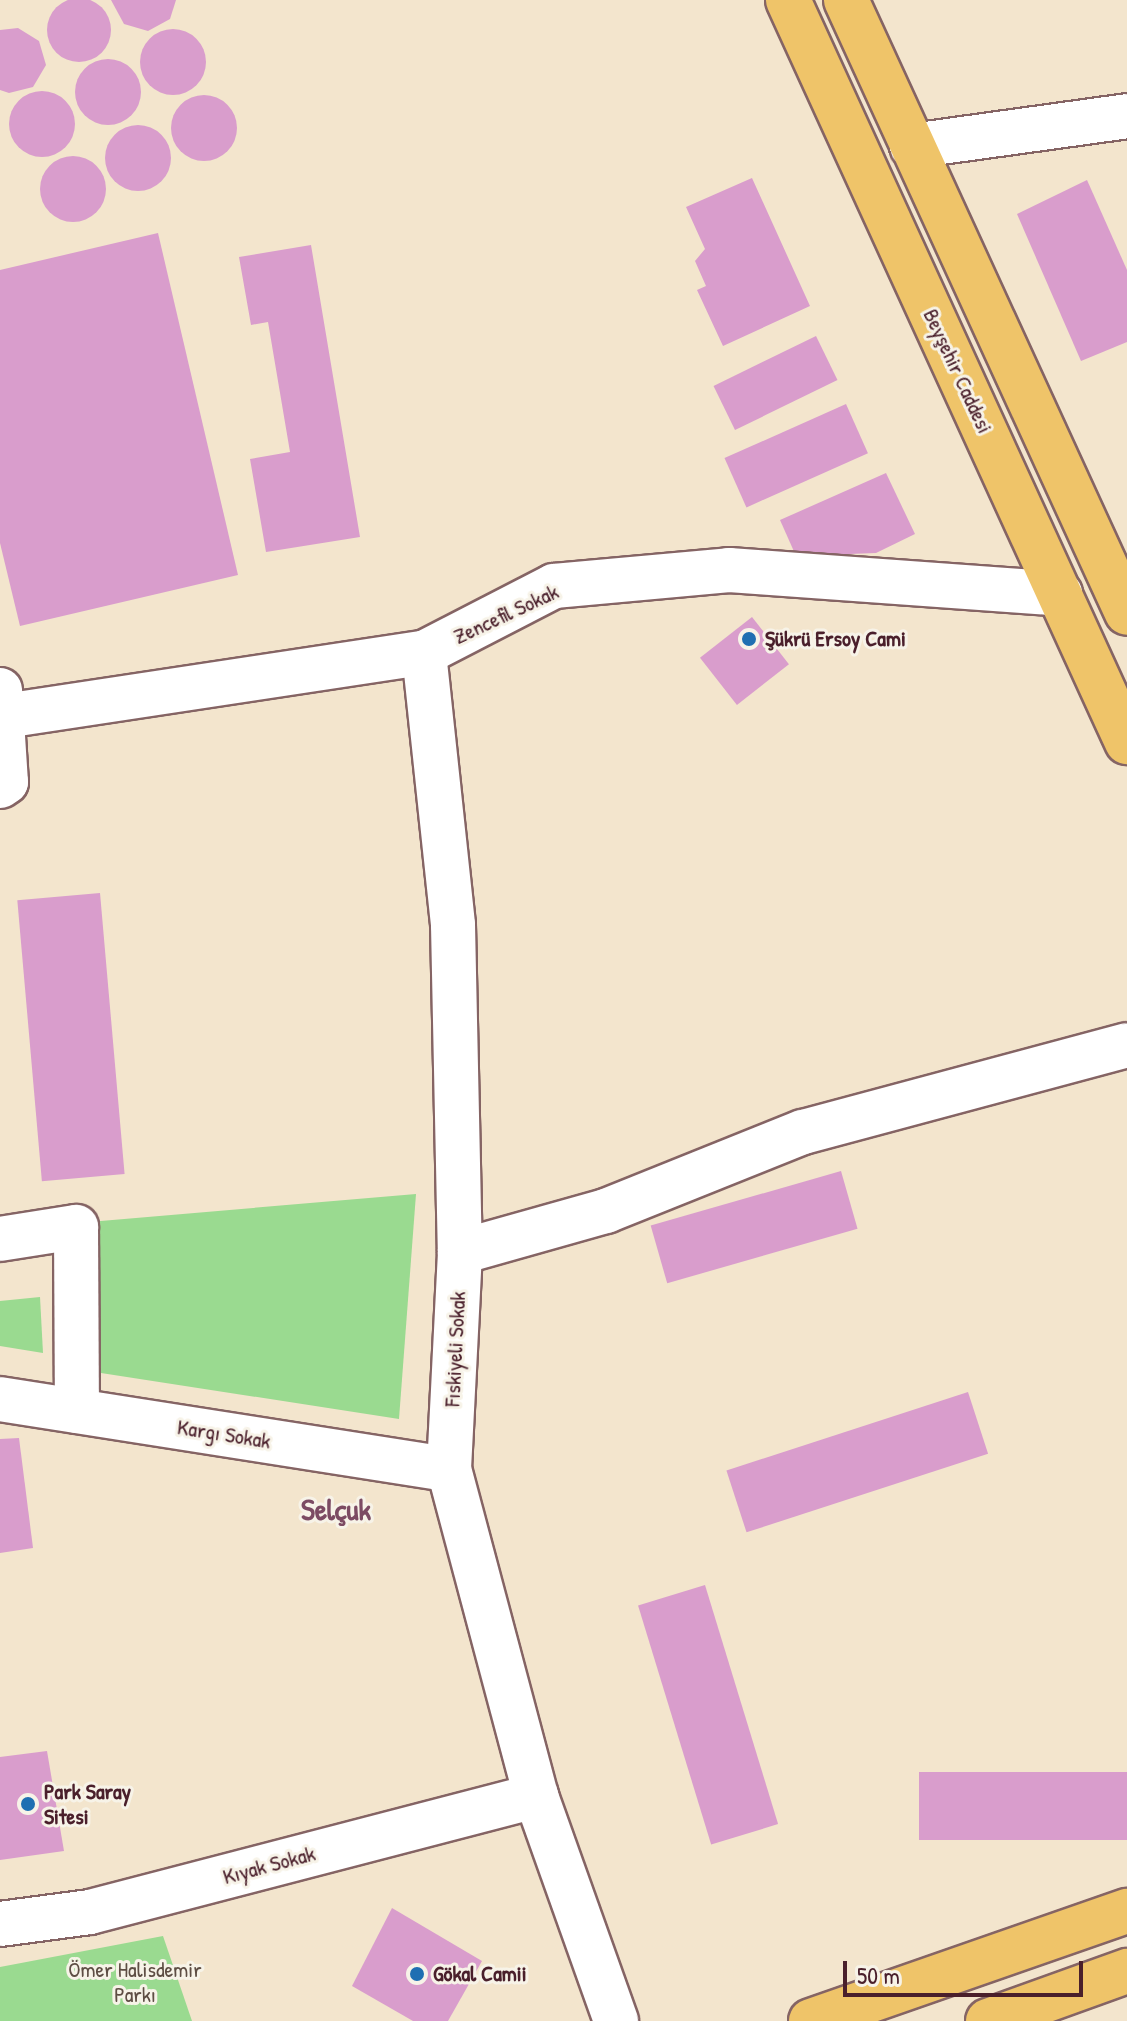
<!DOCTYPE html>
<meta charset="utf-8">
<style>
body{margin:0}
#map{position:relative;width:1127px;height:2021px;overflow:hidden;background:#f3e5cd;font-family:"Patrick Hand",sans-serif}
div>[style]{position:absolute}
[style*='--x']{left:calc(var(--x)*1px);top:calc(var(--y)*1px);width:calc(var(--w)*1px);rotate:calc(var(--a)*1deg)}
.green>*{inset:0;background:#9ada90}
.building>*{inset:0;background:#d99dcc;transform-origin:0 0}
.round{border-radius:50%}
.roads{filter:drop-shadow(2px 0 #856464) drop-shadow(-2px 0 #856464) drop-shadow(0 2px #856464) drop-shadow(0 -2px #856464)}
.minor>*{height:44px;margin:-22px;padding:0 22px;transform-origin:22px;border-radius:22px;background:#fff}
.major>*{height:44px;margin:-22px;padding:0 22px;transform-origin:22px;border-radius:22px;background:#efc469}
.dots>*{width:22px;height:22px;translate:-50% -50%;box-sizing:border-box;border:4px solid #f7f3e8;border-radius:50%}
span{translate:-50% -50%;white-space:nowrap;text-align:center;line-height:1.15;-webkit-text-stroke:6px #f7f3e8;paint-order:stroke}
.street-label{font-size:22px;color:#4a1f2b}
.poi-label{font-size:22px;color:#4a1f2b;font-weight:700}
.left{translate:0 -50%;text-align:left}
.park-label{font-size:22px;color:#5e4e44}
.district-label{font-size:30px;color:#7c4b63;font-weight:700}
.scale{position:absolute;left:843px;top:1961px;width:240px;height:36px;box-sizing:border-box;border:4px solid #4a1f2b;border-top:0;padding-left:10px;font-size:24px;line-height:28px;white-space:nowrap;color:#4a1f2b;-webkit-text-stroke:6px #f7f3e8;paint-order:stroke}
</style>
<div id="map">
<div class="green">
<i style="clip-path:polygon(416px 1194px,399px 1419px,101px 1373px,89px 1222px)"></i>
<i style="clip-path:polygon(40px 1297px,43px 1353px,0 1346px,0 1301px)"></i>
<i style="clip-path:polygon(163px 1936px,192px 2021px,0 2021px,0 1967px)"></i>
</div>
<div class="building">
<i class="round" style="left:47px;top:-2px;width:64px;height:64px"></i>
<i style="clip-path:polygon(111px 0,176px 0,170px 19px,148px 31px,124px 24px)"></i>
<i style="clip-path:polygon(18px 28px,39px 41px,46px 65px,33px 87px,9px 93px,0 90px,0 30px)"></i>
<i class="round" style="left:140px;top:29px;width:66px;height:66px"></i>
<i class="round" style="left:75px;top:59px;width:66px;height:66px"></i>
<i class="round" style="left:9px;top:91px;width:66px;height:66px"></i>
<i class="round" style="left:171px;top:95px;width:66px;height:66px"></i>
<i class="round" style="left:105px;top:125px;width:66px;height:66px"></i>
<i class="round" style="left:40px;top:156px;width:66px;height:66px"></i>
<i style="clip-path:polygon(752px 178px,810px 306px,723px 346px,697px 290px,706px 286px,695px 261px,705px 249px,686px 207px)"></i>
<i style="clip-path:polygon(1087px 180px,1127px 270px,1127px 342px,1081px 361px,1017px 214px)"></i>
<i style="clip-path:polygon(158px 233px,238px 575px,20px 626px,0 543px,0 270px)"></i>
<i style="clip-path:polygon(311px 245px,360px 537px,266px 552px,250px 459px,290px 452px,268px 322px,251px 325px,239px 257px)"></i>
<i style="left:816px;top:336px;width:49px;height:114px;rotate:64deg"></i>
<i style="left:846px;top:404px;width:54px;height:133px;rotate:66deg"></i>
<i style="clip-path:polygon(886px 473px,915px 534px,876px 553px,796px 556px,780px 520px)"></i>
<i style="left:752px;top:617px;width:60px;height:66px;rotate:52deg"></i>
<i style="left:100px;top:893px;width:282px;height:83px;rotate:85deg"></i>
<i style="left:841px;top:1171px;width:60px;height:198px;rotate:74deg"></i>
<i style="left:968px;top:1392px;width:65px;height:254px;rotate:72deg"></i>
<i style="clip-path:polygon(19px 1438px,33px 1548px,0 1553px,0 1439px)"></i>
<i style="left:705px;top:1585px;width:250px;height:70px;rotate:73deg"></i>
<i style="clip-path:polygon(47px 1751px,64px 1851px,0 1860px,0 1757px)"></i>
<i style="left:1127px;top:1772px;width:68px;height:208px;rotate:90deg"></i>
<i style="clip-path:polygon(392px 1908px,482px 1961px,448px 2021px,413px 2021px,352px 1986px)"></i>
</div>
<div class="roads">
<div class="minor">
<i style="--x:912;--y:146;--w:217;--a:-7.9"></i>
<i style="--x:424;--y:653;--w:274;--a:83.9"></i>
<i style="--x:453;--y:925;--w:327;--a:88.8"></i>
<i style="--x:460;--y:1252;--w:217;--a:92.9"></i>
<i style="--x:449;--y:1469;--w:338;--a:75.1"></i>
<i style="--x:536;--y:1796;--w:239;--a:70.4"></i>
<i style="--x:0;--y:690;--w:92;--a:86.3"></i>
<i style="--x:6;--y:782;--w:7;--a:146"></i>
<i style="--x:5;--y:716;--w:424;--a:-8.6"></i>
<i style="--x:424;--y:653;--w:146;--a:-27.3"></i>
<i style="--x:554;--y:586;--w:176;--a:-5.2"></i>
<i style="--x:729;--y:570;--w:332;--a:4.1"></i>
<i style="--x:0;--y:1239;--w:77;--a:-9"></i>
<i style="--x:76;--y:1227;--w:184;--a:89.7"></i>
<i style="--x:460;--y:1252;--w:152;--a:-15.7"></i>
<i style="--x:606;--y:1211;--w:212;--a:-21.9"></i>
<i style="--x:803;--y:1132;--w:335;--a:-15"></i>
<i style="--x:0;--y:1399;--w:454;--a:8.9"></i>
<i style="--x:0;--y:1924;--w:91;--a:-7.6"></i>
<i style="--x:90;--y:1912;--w:461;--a:-14.6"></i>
</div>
<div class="major">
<i style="--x:788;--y:0;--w:816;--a:65.45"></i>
<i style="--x:846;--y:0;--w:674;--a:65.37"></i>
<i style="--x:811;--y:2021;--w:335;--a:-19.2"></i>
<i style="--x:988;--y:2021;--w:148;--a:-19.8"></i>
</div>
</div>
<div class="dots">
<i style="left:749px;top:639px;background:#1f6fb2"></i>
<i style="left:28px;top:1804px;background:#1f6fb2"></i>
<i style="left:417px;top:1974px;background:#1f6fb2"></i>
</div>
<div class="street-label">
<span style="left:958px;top:371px;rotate:65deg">Beyşehir Caddesi</span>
<span style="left:506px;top:614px;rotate:-25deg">Zencefil Sokak</span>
<span style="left:455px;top:1349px;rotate:-87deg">Fıskiyeli Sokak</span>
<span style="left:224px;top:1434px;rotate:9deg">Kargı Sokak</span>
<span style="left:269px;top:1865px;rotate:-15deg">Kıyak Sokak</span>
</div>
<div class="poi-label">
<span class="left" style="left:765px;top:639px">Şükrü Ersoy Cami</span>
<span class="left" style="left:44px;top:1804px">Park Saray<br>Sitesi</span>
<span class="left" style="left:433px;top:1974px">Gökal Camii</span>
</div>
<div class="park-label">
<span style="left:135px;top:1982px">Ömer Halisdemir<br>Parkı</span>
</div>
<div class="district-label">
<span style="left:336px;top:1509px">Selçuk</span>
</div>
<div class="scale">50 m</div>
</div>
